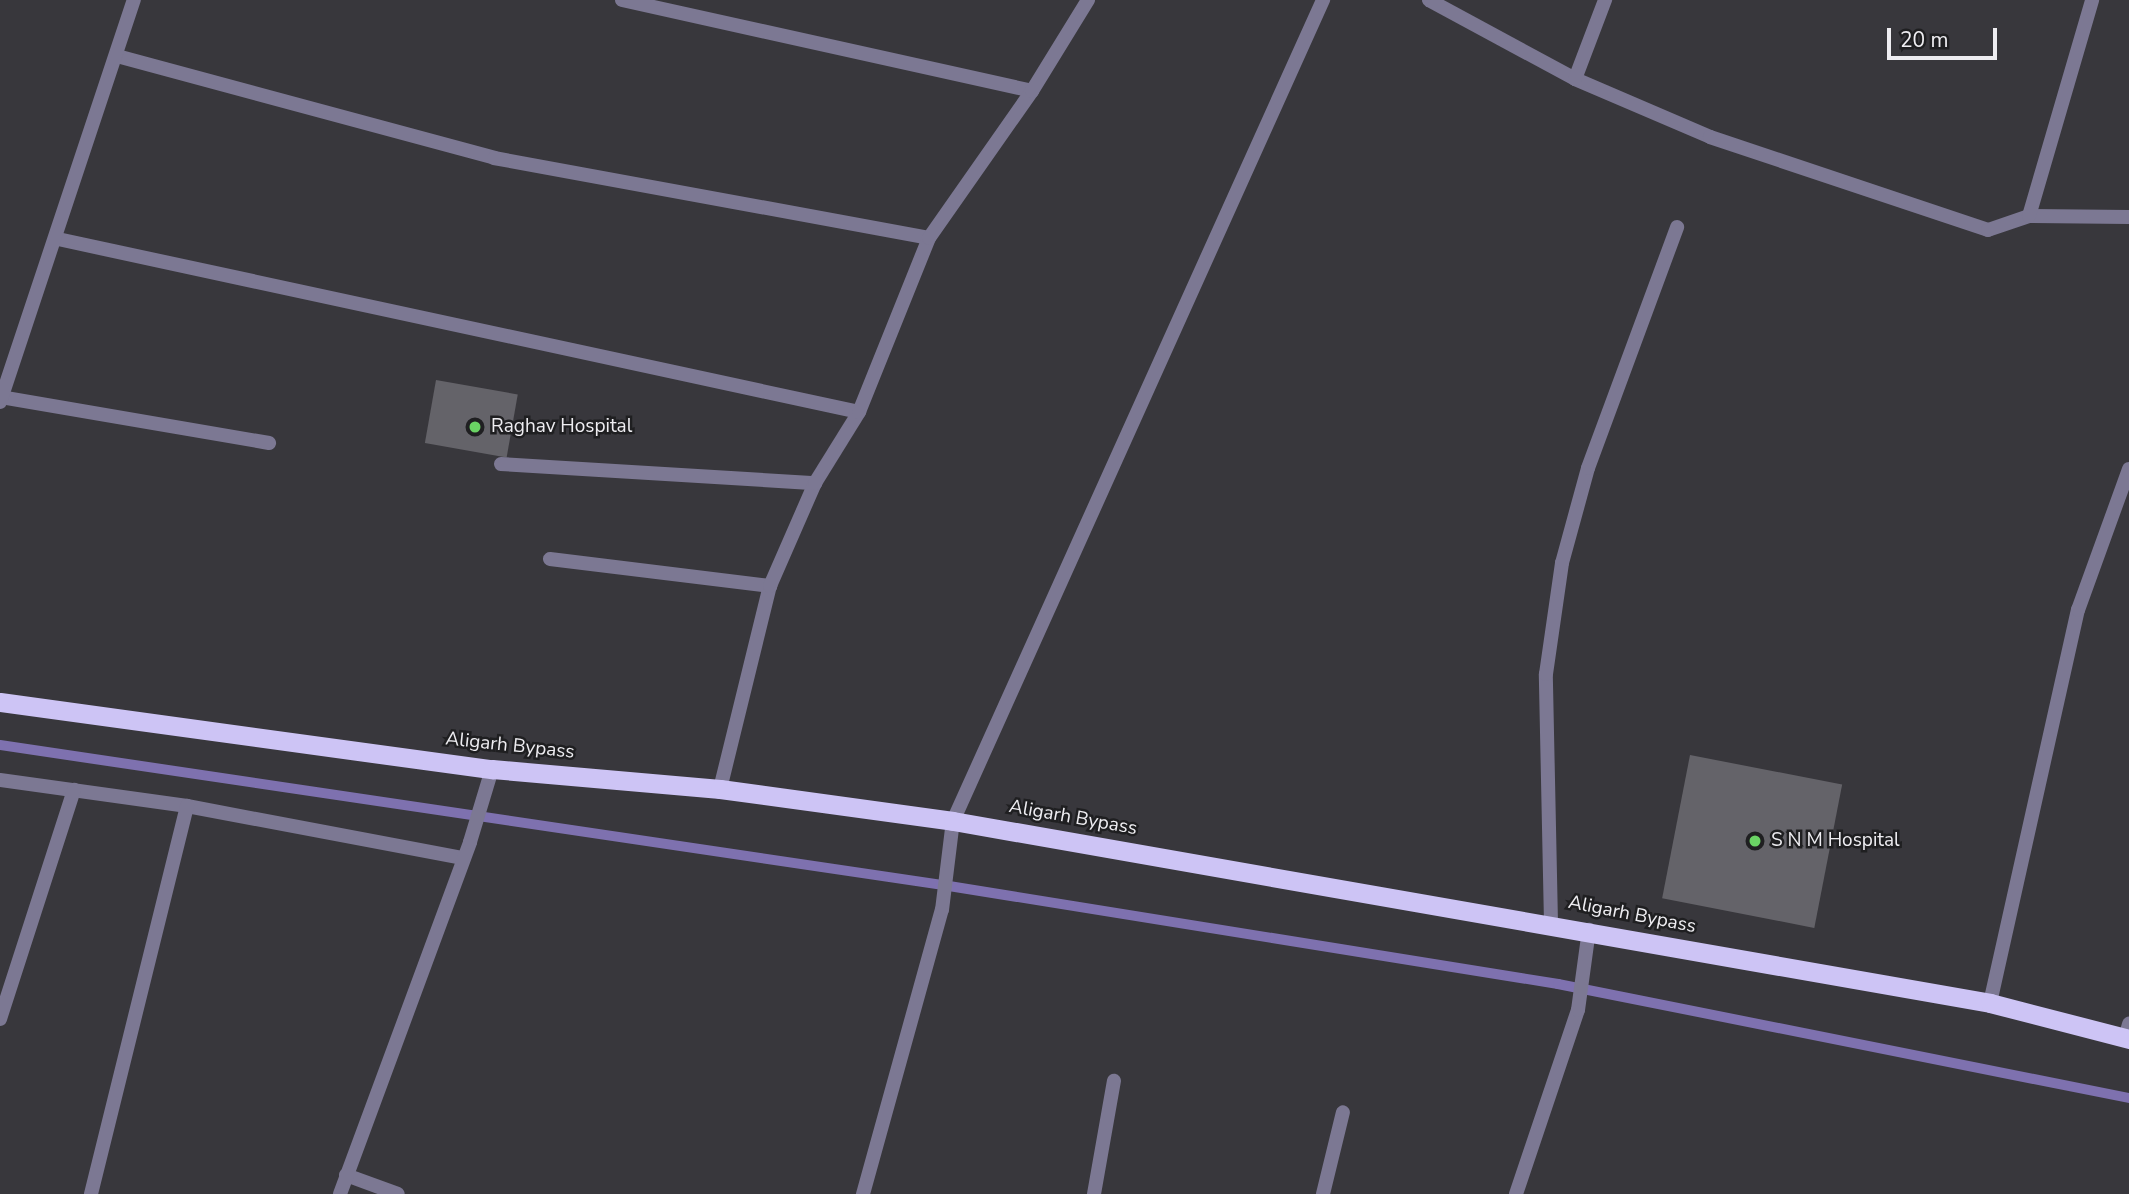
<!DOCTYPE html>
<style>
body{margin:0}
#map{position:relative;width:2129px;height:1194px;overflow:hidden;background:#38373c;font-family:"Nunito Sans",sans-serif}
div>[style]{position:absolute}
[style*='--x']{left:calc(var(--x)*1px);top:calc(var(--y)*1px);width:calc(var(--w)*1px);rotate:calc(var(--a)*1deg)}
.stream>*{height:10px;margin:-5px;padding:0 5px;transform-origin:5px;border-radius:5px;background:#7e71af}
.building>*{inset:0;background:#646369;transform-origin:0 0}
.minor>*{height:14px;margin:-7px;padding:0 7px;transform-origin:7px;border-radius:7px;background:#7c7893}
.tertiary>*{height:14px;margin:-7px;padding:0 7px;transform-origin:7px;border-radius:7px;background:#7c7893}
.trunk>*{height:19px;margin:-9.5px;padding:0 9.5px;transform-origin:9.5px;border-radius:9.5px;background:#cdc4f5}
.dots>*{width:19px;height:19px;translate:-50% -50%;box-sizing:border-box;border:4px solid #1f1f21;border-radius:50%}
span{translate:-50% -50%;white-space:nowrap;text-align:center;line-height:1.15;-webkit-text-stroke:5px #1f1f21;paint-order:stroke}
.poi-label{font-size:19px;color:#eeedf1}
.left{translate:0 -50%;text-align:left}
.street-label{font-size:19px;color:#eeedf1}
.scale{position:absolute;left:1887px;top:28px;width:110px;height:32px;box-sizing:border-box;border:4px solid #eeedf1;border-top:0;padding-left:9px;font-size:21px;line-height:24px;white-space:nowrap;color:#eeedf1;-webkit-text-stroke:5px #1f1f21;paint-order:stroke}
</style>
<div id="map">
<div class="stream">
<i style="--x:0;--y:745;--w:959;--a:8.45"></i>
<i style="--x:949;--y:886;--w:617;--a:9.14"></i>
<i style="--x:1558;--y:984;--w:582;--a:11.29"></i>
</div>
<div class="building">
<i style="left:436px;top:380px;width:83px;height:64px;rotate:10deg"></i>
<i style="left:1690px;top:755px;width:155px;height:146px;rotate:11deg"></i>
</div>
<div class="minor">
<i style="--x:622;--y:0;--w:420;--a:12.5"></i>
<i style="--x:1429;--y:0;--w:166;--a:28.4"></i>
<i style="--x:1575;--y:79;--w:147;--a:23.2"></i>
<i style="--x:1710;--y:137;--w:293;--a:18.5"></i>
<i style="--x:1988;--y:230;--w:43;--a:-18.9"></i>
<i style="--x:2029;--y:216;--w:100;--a:0.6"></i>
<i style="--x:117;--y:56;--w:391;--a:15.1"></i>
<i style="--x:494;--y:158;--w:442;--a:10.4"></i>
<i style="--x:1575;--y:79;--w:85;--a:-69.2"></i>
<i style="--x:2029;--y:216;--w:225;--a:-73.7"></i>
<i style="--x:58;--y:239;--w:819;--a:12.19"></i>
<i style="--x:0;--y:397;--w:273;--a:9.7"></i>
<i style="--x:0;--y:402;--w:424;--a:-71.6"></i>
<i style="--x:501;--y:464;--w:315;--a:3.5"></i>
<i style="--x:550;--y:559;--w:222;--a:7"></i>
<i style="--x:0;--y:780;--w:189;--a:7.9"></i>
<i style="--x:187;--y:806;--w:281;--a:10.7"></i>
<i style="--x:720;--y:789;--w:209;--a:-76.2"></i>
<i style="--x:770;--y:586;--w:112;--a:-66.4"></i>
<i style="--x:815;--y:483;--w:84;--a:-58.2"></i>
<i style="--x:859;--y:412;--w:188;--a:-68.1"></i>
<i style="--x:929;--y:238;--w:179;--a:-55"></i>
<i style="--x:1032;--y:91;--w:107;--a:-58.4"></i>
<i style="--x:953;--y:821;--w:901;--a:-65.74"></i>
<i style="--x:1551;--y:923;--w:249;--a:-91.2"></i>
<i style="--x:1546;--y:674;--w:112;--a:-81.8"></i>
<i style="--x:1562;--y:563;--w:98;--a:-74.7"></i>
<i style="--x:1588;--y:468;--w:257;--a:-69.7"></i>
<i style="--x:1990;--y:1003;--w:403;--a:-77.4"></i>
<i style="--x:2078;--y:610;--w:150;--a:-70.1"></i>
<i style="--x:0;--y:1019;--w:241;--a:-72.1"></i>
<i style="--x:2125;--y:1038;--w:15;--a:-74"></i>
<i style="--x:346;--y:1175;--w:55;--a:20.1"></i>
<i style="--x:91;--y:1194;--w:400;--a:-76.1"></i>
<i style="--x:340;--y:1194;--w:375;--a:-69.7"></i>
<i style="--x:470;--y:842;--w:76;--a:-73.2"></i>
<i style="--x:1094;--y:1194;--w:115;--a:-80"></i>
<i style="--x:1323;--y:1194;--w:84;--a:-76.3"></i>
<i style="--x:1516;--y:1194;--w:194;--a:-71.4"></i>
<i style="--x:1578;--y:1010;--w:81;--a:-82.2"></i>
</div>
<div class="tertiary">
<i style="--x:863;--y:1194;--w:295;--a:-74.5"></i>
<i style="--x:942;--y:910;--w:90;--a:-83"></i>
</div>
<div class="trunk">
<i style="--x:0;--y:702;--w:497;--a:7.8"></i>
<i style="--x:492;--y:769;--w:229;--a:5"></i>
<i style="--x:720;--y:789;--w:235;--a:7.8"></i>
<i style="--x:953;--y:821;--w:1053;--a:9.95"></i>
<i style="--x:1990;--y:1003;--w:144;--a:14.5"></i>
</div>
<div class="dots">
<i style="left:475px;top:427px;background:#6ad364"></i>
<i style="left:1755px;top:841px;background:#6ad364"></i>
</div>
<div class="poi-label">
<span class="left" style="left:491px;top:427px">Raghav Hospital</span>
<span class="left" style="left:1771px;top:841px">S N M Hospital</span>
</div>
<div class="street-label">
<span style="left:510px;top:746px;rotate:6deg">Aligarh Bypass</span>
<span style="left:1073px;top:818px;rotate:10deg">Aligarh Bypass</span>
<span style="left:1632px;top:915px;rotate:11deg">Aligarh Bypass</span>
</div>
<div class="scale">20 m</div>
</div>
